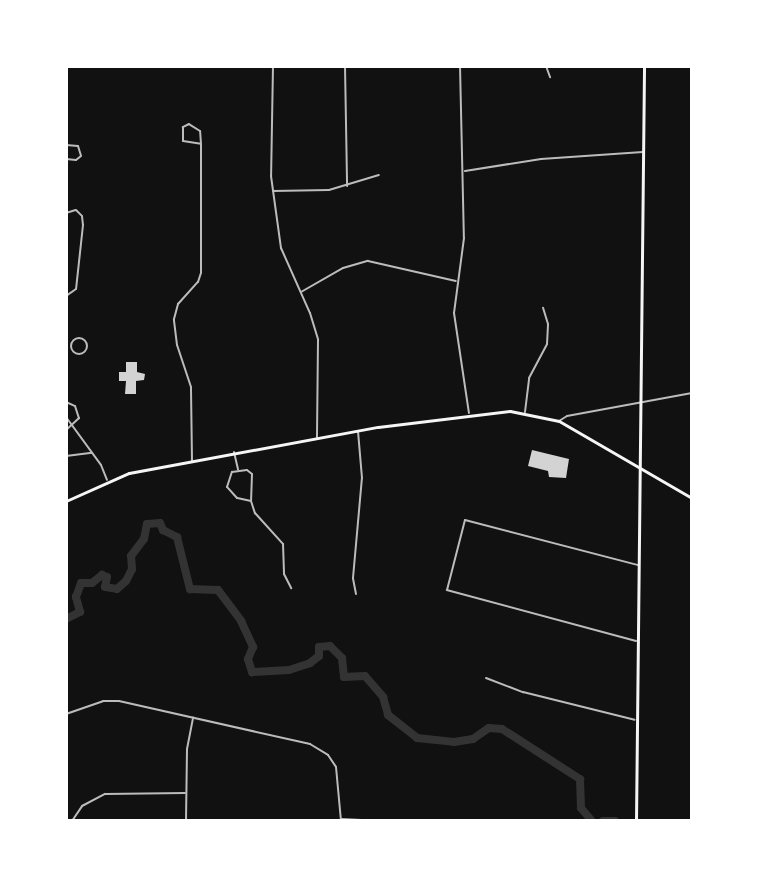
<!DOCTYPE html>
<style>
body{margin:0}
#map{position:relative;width:758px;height:887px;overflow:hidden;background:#111;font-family:Signika,sans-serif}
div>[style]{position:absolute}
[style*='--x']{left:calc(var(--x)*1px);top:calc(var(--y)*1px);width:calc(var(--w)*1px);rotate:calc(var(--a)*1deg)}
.river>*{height:8px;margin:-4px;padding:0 4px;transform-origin:4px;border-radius:4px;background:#333}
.building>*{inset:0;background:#d3d3d3}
.minor>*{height:2px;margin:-1px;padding:0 1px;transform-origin:1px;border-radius:1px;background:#bcbcbc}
.minor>.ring{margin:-1px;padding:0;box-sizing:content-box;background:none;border:2px solid #bcbcbc;border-radius:50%}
.secondary>*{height:3px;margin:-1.5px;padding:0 1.5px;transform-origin:1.5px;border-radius:1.5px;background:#f5f5f5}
.primary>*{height:3px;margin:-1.5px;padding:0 1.5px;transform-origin:1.5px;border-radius:1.5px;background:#f5f5f5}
span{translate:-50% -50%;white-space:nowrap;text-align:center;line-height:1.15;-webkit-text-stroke:5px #fff;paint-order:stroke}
.frame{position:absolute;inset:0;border:68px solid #fff;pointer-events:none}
</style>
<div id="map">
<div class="river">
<i style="--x:66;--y:619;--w:16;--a:-27"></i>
<i style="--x:80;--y:612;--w:16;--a:-105"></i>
<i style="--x:76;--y:597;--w:15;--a:-70"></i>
<i style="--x:81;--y:583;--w:11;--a:0"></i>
<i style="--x:92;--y:583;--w:13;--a:-39"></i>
<i style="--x:102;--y:575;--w:5;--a:22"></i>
<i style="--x:107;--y:577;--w:10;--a:101"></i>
<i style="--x:105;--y:587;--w:12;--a:9"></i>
<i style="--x:117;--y:589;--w:12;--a:-42"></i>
<i style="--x:126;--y:581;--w:13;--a:-63"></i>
<i style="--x:132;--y:569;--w:13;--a:-94"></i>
<i style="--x:131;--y:556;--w:21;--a:-53"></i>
<i style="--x:144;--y:539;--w:15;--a:-79"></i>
<i style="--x:147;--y:524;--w:13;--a:-4"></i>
<i style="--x:160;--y:523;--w:8;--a:67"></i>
<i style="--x:163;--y:530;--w:16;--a:27"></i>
<i style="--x:177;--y:537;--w:54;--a:76"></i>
<i style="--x:190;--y:589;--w:28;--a:2"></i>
<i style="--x:218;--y:590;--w:39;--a:53"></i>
<i style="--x:241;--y:621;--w:29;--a:65"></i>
<i style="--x:253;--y:647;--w:13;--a:113"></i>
<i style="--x:248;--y:659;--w:14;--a:73"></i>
<i style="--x:252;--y:672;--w:37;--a:-3"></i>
<i style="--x:289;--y:670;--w:22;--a:-18"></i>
<i style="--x:310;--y:663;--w:11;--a:-38"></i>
<i style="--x:319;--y:656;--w:9;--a:-90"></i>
<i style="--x:319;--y:647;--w:11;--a:-5"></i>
<i style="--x:330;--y:646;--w:17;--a:45"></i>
<i style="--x:342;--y:658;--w:19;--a:84"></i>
<i style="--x:344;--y:677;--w:21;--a:-3"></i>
<i style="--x:365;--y:676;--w:28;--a:49"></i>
<i style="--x:383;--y:697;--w:19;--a:74"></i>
<i style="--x:388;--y:715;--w:37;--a:38"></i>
<i style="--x:417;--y:738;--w:37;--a:6"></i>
<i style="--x:454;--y:742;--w:19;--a:-9"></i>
<i style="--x:473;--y:739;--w:19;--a:-35"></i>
<i style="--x:489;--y:728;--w:13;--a:4"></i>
<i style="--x:502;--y:729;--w:93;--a:32.7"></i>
<i style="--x:580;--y:779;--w:29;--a:88"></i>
<i style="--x:581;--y:808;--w:17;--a:50"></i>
<i style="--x:603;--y:821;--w:12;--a:0"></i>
</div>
<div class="building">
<i style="clip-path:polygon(126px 362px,137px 362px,137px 372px,145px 374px,144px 380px,136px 381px,136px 394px,125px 394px,126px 381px,119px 381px,119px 372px,126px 372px)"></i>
<i style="clip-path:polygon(532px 450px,569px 459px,566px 478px,549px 477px,548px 471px,528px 466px)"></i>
</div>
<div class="minor">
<i style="--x:273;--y:66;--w:110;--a:91"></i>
<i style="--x:271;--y:176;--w:73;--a:82.1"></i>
<i style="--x:281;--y:248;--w:71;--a:66"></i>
<i style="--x:310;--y:313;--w:28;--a:73"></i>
<i style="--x:318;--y:340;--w:98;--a:90.6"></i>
<i style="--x:345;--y:66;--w:120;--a:89"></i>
<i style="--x:460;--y:66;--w:172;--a:88.7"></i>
<i style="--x:464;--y:238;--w:76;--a:97.6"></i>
<i style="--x:454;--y:313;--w:101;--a:81.5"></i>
<i style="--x:546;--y:66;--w:12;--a:70"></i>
<i style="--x:691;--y:88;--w:1;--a:0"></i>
<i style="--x:66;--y:145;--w:12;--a:5"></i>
<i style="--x:78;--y:146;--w:10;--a:73"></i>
<i style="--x:81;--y:156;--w:6;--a:141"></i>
<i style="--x:76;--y:160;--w:10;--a:-174"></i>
<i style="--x:465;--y:171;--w:77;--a:-9"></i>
<i style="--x:541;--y:159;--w:102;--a:-3.9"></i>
<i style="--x:273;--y:191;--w:56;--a:-1"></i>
<i style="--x:329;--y:190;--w:52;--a:-16.7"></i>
<i style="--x:66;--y:213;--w:10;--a:-17"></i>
<i style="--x:76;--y:210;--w:8;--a:45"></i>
<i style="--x:82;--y:216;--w:9;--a:84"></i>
<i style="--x:83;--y:225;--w:64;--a:96.2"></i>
<i style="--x:76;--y:289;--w:12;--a:145"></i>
<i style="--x:66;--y:234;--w:14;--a:90"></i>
<i style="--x:301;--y:292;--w:48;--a:-29.7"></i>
<i style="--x:343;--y:268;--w:26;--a:-16"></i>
<i style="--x:368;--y:261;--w:90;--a:12.8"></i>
<i class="ring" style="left:71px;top:338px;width:14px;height:14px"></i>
<i style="--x:66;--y:402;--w:10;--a:24"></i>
<i style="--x:75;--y:406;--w:13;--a:72"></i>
<i style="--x:79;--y:418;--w:18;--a:137"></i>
<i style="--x:525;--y:412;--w:34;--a:-83"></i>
<i style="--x:529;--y:378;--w:38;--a:-62"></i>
<i style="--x:547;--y:344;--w:20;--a:-87"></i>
<i style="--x:548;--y:324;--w:17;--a:-107"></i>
<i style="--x:66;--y:417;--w:59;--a:53.9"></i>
<i style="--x:101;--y:465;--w:16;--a:68"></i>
<i style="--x:559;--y:421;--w:9;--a:-32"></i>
<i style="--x:567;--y:416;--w:127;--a:-10.4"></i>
<i style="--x:234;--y:452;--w:18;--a:77"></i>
<i style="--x:66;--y:456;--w:26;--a:-7"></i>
<i style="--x:192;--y:461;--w:74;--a:-90.8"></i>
<i style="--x:191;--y:387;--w:44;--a:-108.4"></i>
<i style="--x:177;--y:345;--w:26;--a:-97"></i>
<i style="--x:174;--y:319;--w:16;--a:-75"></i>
<i style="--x:178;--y:304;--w:30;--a:-48"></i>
<i style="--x:198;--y:282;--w:9;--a:-72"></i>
<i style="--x:201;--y:273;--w:129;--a:-90"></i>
<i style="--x:201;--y:144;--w:13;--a:-94"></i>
<i style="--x:200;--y:131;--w:13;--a:-148"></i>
<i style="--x:189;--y:124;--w:7;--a:153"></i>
<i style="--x:183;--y:127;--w:14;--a:90"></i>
<i style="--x:183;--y:141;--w:18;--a:9"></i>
<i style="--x:251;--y:501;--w:14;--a:-168"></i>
<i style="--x:237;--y:498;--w:15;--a:-132"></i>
<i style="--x:227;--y:487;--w:16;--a:-72"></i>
<i style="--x:232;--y:472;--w:15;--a:-8"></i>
<i style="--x:247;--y:470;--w:6;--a:39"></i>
<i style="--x:252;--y:474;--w:27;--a:92"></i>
<i style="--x:251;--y:501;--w:13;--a:72"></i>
<i style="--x:255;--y:513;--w:42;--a:47.9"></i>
<i style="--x:283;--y:544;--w:30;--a:88"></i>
<i style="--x:284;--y:574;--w:16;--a:63"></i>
<i style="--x:356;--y:594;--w:16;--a:-101"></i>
<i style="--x:353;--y:578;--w:100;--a:-84.9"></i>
<i style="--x:362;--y:478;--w:47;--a:-94.9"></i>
<i style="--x:636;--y:641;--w:196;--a:-164.9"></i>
<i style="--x:447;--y:590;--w:72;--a:-75.6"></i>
<i style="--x:465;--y:520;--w:179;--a:14.6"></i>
<i style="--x:486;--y:678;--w:40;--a:21"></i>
<i style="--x:523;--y:692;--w:115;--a:14"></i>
<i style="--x:66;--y:714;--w:39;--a:-19"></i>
<i style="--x:103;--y:701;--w:16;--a:0"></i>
<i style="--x:119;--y:701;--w:196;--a:12.7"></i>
<i style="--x:310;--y:744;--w:21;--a:31"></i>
<i style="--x:328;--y:755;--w:14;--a:56"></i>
<i style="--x:336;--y:767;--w:54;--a:84.7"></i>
<i style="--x:342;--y:819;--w:39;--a:3"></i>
<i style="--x:72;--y:821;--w:18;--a:-56"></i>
<i style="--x:82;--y:806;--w:26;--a:-28"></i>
<i style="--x:105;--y:794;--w:80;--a:-0.7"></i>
<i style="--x:186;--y:821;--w:72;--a:-89.2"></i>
<i style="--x:187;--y:749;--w:32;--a:-79"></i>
</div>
<div class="secondary">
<i style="--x:636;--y:821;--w:755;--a:-89.39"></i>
</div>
<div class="primary">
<i style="--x:66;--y:501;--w:69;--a:-24"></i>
<i style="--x:129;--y:473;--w:253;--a:-10.5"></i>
<i style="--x:378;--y:427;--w:133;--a:-6.9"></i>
<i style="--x:510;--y:411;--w:50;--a:11.5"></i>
<i style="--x:559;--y:421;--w:154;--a:30.1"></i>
</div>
<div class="frame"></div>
</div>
